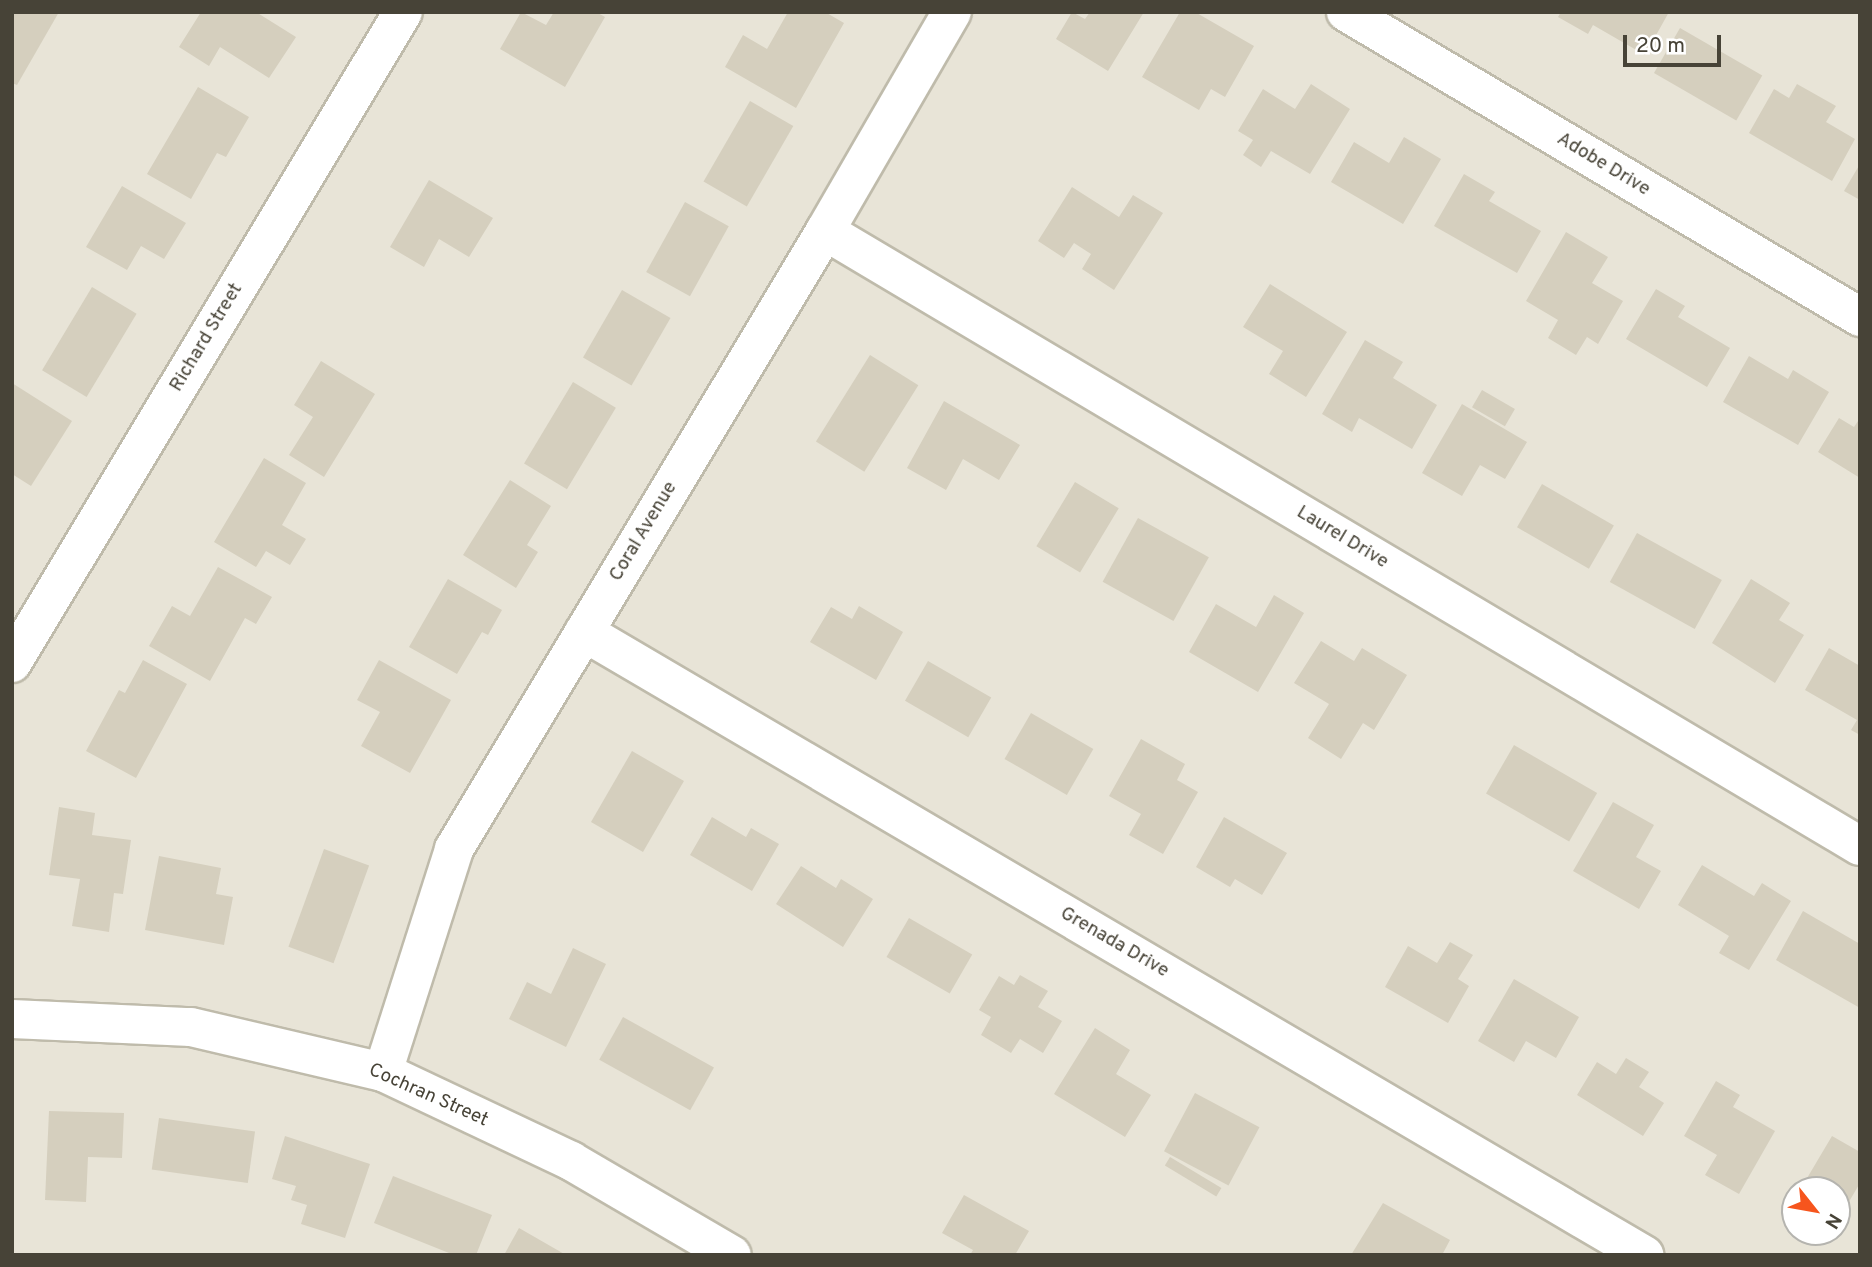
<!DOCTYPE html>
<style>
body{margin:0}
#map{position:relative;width:1872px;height:1267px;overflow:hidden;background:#f4f2e9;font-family:Overpass,sans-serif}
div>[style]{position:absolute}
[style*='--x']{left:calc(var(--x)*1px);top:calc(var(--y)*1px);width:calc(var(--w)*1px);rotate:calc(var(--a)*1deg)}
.residential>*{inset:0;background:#e8e4d7}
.building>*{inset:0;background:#d5cfbe;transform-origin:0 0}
.roads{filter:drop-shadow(2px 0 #bfbbab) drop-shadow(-2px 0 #bfbbab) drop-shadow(0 2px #bfbbab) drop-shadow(0 -2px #bfbbab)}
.minor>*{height:38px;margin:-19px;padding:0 19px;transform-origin:19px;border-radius:19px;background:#fff}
span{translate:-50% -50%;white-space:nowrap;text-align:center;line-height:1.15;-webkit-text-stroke:5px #fff;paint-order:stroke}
.street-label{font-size:19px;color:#474337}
.frame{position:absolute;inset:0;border:14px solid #474337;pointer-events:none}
.north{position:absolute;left:1781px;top:1176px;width:70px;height:70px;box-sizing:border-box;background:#fff;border:2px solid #b5b4af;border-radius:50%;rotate:121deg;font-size:19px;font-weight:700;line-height:28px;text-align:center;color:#474337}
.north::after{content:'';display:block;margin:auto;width:24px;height:32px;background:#f6551d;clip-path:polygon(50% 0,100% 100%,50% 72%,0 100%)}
.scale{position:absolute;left:1623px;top:35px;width:98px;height:32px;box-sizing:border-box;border:4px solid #474337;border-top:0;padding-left:9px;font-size:21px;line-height:24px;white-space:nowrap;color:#474337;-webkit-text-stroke:5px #fff;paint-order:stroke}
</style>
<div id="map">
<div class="residential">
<i style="clip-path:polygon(evenodd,12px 12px,1860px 12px,1860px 1255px,12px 1255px,12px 12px,1795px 1190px,1837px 1190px,1837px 1232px,1795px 1232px,1795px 1190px)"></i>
</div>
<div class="building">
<i style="clip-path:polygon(12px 12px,59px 12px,17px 85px,12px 83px)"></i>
<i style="clip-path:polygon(201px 12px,256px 12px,296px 37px,269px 78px,220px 47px,209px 66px,179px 47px)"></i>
<i style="clip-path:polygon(521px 12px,546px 25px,554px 12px,596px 12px,605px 17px,565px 87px,500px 49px)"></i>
<i style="clip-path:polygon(788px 12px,825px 12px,844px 23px,796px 108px,725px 67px,743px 35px,767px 49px)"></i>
<i style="clip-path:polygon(1072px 12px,1085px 19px,1090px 12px,1144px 12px,1108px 71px,1056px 39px)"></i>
<i style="clip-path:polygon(1180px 12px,1195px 12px,1254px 46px,1225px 97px,1211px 89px,1199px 110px,1142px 77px)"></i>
<i style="clip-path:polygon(1561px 12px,1669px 12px,1645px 55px,1593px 25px,1588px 34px,1558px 17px)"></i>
<i style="left:1680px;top:28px;width:95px;height:52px;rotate:30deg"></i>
<i style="clip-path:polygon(1311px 84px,1350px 109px,1310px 174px,1271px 151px,1261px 167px,1243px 155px,1253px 140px,1238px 131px,1263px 89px,1295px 109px)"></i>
<i style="clip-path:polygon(1797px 84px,1836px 106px,1826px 122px,1855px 139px,1832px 181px,1749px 133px,1774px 89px,1789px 98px)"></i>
<i style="clip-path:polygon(198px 87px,249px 117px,226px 157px,217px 153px,191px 199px,147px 174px)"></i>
<i style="left:750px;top:101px;width:50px;height:93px;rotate:30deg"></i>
<i style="clip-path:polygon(1404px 137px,1441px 159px,1403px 224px,1331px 182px,1354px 142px,1389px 163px)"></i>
<i style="clip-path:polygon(1860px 164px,1860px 200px,1844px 191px)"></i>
<i style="clip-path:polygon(1464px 174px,1495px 192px,1489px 201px,1541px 231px,1517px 273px,1434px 226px)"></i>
<i style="clip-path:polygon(429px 180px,493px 218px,469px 257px,439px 239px,424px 267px,390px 247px)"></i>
<i style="clip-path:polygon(122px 186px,186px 223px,164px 259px,141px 246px,127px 270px,86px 247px)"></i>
<i style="clip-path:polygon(1072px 187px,1119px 217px,1133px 195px,1163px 213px,1114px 290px,1082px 269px,1091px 254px,1074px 243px,1064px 258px,1038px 241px)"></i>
<i style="left:685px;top:202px;width:50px;height:80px;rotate:29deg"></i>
<i style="clip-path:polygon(1566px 232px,1608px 257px,1592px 283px,1623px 301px,1598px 344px,1587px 337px,1576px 355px,1548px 338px,1558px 320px,1526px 301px)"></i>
<i style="clip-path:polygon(1270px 284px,1347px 332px,1306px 397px,1269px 374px,1283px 351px,1243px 327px)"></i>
<i style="left:92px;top:287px;width:52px;height:97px;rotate:31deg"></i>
<i style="clip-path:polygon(1656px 289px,1685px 306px,1678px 317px,1730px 348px,1707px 387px,1626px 339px)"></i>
<i style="left:622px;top:290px;width:56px;height:78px;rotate:30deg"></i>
<i style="clip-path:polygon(1365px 340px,1403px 362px,1393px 378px,1437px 405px,1412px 449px,1359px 418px,1352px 432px,1322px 414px)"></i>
<i style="left:870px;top:355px;width:57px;height:102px;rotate:32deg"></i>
<i style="clip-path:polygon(1749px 356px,1788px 379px,1793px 370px,1829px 392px,1798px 445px,1723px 402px)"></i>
<i style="clip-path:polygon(321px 361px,375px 394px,324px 477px,289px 455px,313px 417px,294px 405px)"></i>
<i style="left:573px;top:382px;width:50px;height:95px;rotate:31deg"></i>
<i style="clip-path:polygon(12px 383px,72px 421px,31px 486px,12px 474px)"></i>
<i style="left:1482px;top:390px;width:38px;height:20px;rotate:30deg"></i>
<i style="clip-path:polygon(944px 401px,1020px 445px,999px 480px,963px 459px,946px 490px,907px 468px)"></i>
<i style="clip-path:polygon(1462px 404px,1527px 442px,1505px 479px,1480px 465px,1462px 496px,1422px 473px)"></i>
<i style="clip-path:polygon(1839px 418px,1854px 427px,1860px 418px,1860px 478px,1818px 452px)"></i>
<i style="clip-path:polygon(264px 458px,306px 483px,282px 525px,306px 539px,290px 565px,266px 551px,256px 567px,214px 542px)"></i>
<i style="clip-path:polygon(510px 480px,551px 506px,527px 545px,538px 552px,516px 588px,463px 555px)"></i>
<i style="left:1075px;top:482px;width:51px;height:75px;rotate:31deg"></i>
<i style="left:1542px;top:484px;width:83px;height:50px;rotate:30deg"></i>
<i style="left:1138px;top:518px;width:81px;height:73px;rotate:29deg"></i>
<i style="left:1637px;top:533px;width:97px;height:56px;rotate:29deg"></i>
<i style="clip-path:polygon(218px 567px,272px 597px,256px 624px,245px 618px,210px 681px,149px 646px,172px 606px,190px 616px)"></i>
<i style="clip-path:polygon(448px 579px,502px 610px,488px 635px,482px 632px,457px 674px,409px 647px)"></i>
<i style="clip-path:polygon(1751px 579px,1790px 603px,1779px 620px,1804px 635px,1775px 683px,1712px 643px)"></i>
<i style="clip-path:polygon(1274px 595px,1304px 613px,1258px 692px,1189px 652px,1216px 604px,1256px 627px)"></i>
<i style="clip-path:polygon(859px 606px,903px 632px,876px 680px,810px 642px,831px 607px,852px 619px)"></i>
<i style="clip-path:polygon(1321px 641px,1354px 661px,1362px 648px,1407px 675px,1374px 730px,1363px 723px,1341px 759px,1308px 738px,1329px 704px,1294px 683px)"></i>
<i style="clip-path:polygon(1829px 648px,1860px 666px,1860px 735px,1851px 730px,1857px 720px,1805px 690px)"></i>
<i style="clip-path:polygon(143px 660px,187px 684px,136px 778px,86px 751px,119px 690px,125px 693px)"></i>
<i style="clip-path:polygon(379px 660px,451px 700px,410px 773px,361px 746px,380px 712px,357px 700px)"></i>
<i style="left:928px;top:661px;width:73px;height:46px;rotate:30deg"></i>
<i style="left:1031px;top:713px;width:72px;height:53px;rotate:30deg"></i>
<i style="clip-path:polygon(1141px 739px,1185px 764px,1177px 780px,1198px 792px,1163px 854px,1129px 835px,1141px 814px,1109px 796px)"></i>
<i style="left:1514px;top:745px;width:96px;height:56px;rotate:30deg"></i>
<i style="left:632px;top:751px;width:60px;height:82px;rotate:30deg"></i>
<i style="clip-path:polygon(1613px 802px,1654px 825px,1636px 857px,1661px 871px,1639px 909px,1573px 871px)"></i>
<i style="clip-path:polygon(59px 807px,95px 813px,92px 835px,131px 840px,123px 894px,114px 893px,109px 932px,72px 926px,80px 879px,49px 875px)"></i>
<i style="clip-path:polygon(712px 817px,746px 837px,751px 828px,779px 844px,752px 891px,690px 855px)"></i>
<i style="clip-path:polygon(1224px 817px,1287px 853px,1262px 895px,1235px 879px,1230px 887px,1196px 867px)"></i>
<i style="left:324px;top:849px;width:48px;height:104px;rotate:20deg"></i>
<i style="clip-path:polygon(159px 856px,221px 868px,216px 894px,233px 897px,224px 945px,145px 930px)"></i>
<i style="clip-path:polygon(1702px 865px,1754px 896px,1762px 883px,1791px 901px,1749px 970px,1719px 953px,1729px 936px,1678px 905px)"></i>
<i style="clip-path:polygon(801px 866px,836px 888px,841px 879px,873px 899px,843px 947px,776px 904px)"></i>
<i style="clip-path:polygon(1803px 911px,1860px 944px,1860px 1008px,1776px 960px)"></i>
<i style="left:909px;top:918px;width:73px;height:45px;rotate:30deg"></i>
<i style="clip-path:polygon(1450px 942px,1473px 955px,1458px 979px,1469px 986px,1448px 1023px,1385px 987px,1408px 946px,1437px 963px)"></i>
<i style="clip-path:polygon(573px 948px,606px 964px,566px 1047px,509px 1019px,527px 982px,551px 994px)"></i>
<i style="clip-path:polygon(1020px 975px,1048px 991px,1038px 1007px,1062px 1021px,1043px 1053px,1020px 1039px,1011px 1053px,981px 1035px,991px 1017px,979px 1010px,999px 976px,1014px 985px)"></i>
<i style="clip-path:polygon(1514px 979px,1579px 1017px,1556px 1058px,1526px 1041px,1514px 1062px,1478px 1041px)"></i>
<i style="left:623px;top:1017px;width:104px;height:49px;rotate:29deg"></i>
<i style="clip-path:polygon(1095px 1028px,1130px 1050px,1116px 1074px,1151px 1095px,1125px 1137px,1054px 1094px)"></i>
<i style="clip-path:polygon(1626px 1058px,1649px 1072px,1639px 1087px,1664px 1103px,1643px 1136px,1577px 1095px,1597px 1062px,1616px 1074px)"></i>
<i style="clip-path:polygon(1716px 1081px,1740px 1095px,1733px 1107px,1775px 1131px,1739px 1194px,1705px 1175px,1717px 1155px,1684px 1136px)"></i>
<i style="left:1195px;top:1093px;width:73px;height:66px;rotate:28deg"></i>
<i style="clip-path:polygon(49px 1111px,124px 1113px,122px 1158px,88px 1157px,86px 1202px,45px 1200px)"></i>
<i style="left:159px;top:1118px;width:97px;height:52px;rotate:8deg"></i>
<i style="clip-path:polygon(285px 1136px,370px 1164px,345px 1238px,301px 1224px,307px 1205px,291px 1200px,296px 1186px,272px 1179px)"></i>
<i style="clip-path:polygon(1832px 1136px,1860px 1152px,1860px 1183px,1837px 1222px,1837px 1190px,1800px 1190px)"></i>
<i style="left:1170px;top:1157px;width:60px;height:10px;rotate:31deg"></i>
<i style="clip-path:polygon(393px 1176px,492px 1215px,476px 1255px,454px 1255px,374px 1223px)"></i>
<i style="clip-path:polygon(964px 1195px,1029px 1231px,1015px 1255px,970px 1255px,973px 1250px,942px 1233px)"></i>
<i style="clip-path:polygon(1795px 1199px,1795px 1226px,1783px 1219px)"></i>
<i style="clip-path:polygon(1383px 1203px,1450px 1240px,1442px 1255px,1351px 1255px)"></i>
<i style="clip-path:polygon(519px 1228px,566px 1255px,504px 1255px)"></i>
<i style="clip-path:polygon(1805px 1232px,1831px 1232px,1824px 1243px)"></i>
</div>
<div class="roads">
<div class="minor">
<i style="--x:1346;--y:12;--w:598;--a:30.68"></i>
<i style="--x:825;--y:231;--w:1204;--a:30.72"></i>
<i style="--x:584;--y:632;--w:1230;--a:30.44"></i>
<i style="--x:12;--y:663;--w:759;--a:-59.01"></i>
<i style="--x:12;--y:1019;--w:179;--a:2.6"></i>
<i style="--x:191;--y:1027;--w:197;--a:13.2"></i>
<i style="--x:383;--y:1072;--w:208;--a:25.3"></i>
<i style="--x:571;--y:1161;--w:186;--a:30.3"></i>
<i style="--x:383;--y:1072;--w:234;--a:-72.3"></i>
<i style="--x:454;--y:849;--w:721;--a:-59.02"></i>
<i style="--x:825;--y:231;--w:253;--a:-59.9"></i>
</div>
</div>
<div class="street-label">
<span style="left:1603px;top:165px;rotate:31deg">Adobe Drive</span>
<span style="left:207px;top:338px;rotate:-59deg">Richard Street</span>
<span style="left:644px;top:532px;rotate:-59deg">Coral Avenue</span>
<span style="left:1342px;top:538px;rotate:31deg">Laurel Drive</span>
<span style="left:1114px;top:943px;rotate:30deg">Grenada Drive</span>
<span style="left:428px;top:1096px;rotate:24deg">Cochran Street</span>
</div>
<div class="frame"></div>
<div class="north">N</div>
<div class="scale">20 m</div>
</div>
